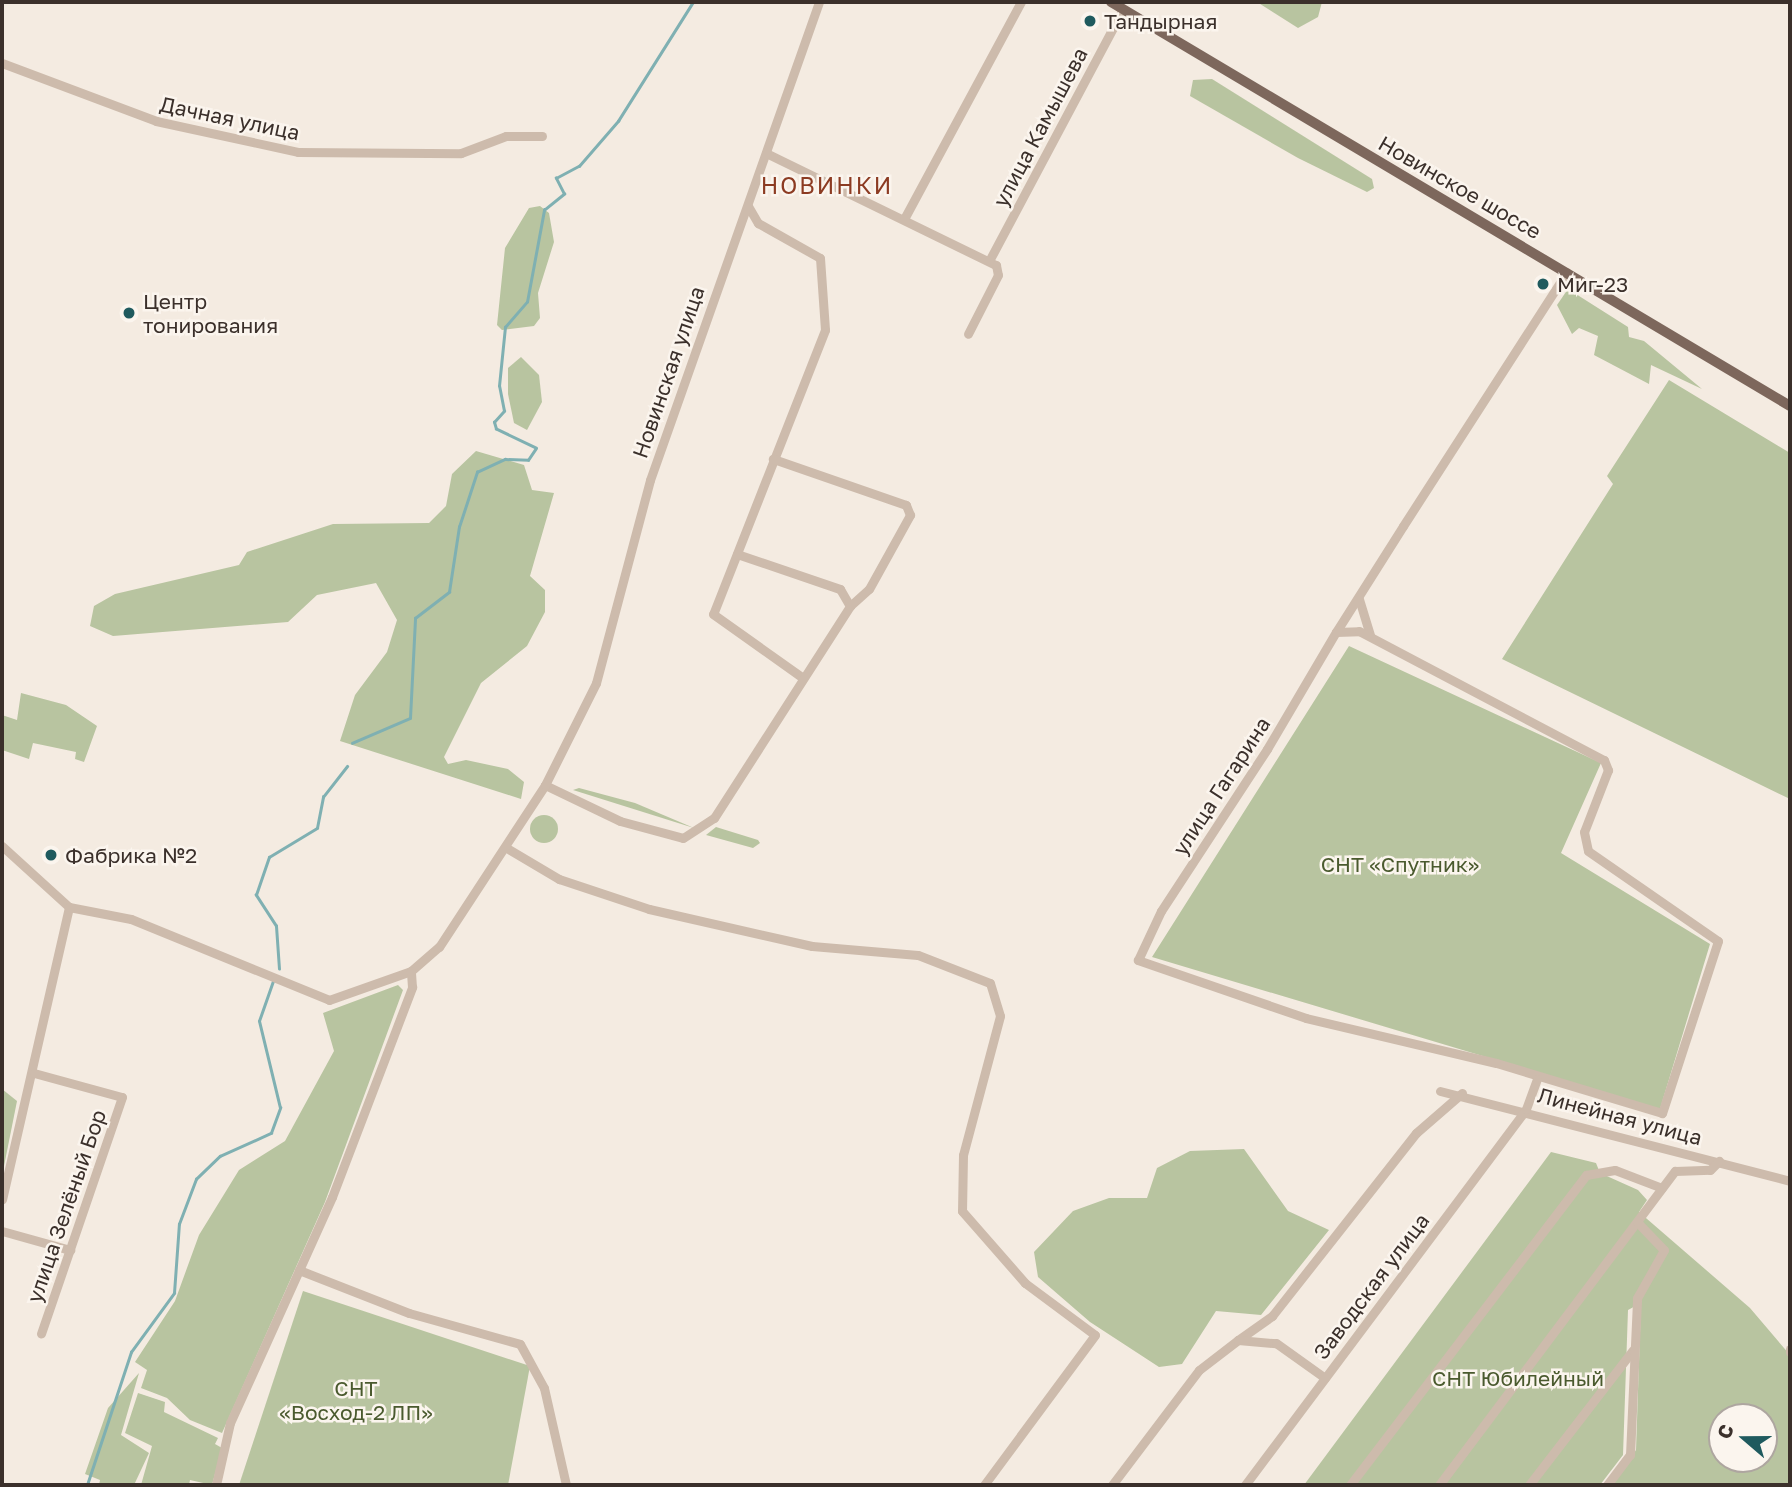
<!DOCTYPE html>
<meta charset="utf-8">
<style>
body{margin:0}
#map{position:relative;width:1792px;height:1487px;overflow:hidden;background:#f4ebe1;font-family:"Golos Text",sans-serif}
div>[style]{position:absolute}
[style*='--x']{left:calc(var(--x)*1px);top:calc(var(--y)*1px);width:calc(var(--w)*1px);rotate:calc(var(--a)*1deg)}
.green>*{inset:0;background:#b8c4a0}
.round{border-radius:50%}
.stream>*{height:2.5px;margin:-1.25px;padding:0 1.25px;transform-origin:1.25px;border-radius:1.25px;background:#7fb0b2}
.minor>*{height:9px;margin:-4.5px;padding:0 4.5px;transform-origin:4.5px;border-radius:4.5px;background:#cdbbac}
.major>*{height:10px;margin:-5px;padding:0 5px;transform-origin:5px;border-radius:5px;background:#7d675c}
.dots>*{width:19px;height:19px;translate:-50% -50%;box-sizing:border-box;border:4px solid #fbf5ee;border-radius:50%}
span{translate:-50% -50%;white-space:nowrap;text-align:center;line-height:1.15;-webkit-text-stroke:5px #fbf5ee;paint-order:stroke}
.poi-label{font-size:21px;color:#3b302b}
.left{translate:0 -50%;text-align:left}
.street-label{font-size:21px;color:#3b302b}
.park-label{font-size:21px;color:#4a5a2e}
.neighbourhood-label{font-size:23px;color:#8c3b22;letter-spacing:2px}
.frame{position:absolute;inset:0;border:4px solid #3b302b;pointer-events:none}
.north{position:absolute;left:1708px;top:1403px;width:70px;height:70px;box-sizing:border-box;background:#fbf5ee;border:2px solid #aea6a0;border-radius:50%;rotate:290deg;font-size:19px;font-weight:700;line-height:28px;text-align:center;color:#3b302b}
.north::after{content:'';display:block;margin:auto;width:24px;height:32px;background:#1f5a5e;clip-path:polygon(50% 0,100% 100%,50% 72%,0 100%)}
</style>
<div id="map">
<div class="green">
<i style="clip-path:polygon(1257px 2px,1322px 2px,1318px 17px,1298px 28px)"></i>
<i style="clip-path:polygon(1212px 79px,1372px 179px,1374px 188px,1367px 192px,1298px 158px,1190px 96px,1193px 80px)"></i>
<i style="clip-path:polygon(540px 206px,549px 213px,554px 242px,538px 293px,540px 318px,534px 326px,502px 330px,497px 325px,505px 248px,529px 208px)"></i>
<i style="clip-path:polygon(1568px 289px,1628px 327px,1629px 337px,1644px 341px,1702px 389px,1651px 365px,1649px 384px,1594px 355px,1598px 336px,1579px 328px,1572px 334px,1557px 305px)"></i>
<i style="clip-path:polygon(521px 357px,539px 375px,542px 402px,527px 430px,514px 423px,508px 394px,508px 368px)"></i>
<i style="clip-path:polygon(1669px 380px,1790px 453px,1790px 799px,1502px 659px,1613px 484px,1607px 476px)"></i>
<i style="clip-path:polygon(476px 451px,524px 465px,532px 490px,554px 493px,530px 576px,545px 590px,545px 612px,527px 646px,481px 683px,444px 757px,448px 764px,466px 760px,508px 769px,524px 782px,521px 799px,340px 741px,355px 695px,387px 652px,397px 620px,376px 583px,317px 595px,288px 622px,113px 636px,90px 626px,94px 606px,115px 594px,239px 565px,247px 552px,333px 524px,429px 523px,446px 506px,452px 474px)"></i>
<i style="clip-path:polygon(1349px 646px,1601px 763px,1561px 853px,1710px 944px,1660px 1109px,1152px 957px)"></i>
<i style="clip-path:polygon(21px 693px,66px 705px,97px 726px,84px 762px,75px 759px,76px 752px,33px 743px,29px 759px,2px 750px,2px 715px,17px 720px)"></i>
<i style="clip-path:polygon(579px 788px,635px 803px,694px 828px,573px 790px)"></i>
<i class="round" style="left:530px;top:815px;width:28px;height:28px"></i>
<i style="clip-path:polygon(716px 827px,758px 840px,760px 843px,753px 848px,706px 835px)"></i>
<i style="clip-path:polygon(398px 985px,403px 990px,325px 1202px,222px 1433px,190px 1420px,167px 1398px,141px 1388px,147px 1370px,135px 1362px,175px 1301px,199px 1235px,239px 1170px,285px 1141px,334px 1051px,323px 1013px)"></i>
<i style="clip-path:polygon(2px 1089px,17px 1101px,2px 1176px)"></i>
<i style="clip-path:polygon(1244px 1149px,1288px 1211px,1329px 1230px,1261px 1315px,1216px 1311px,1182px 1364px,1159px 1367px,1090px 1322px,1038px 1277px,1034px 1252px,1073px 1211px,1109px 1198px,1147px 1198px,1157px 1168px,1190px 1151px)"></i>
<i style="clip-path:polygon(evenodd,1551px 1152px,1596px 1163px,1600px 1173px,1638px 1190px,1647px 1200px,1639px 1212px,1750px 1308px,1790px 1355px,1790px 1485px,1612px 1485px,1636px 1450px,1641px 1303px,1628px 1310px,1623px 1455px,1600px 1485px,1304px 1485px,1551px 1152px,1722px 1417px,1764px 1417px,1764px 1459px,1722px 1459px,1722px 1417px)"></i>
<i style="clip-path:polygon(303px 1291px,530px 1366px,508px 1485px,239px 1485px)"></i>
<i style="clip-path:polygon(139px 1373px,121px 1435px,149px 1453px,134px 1485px,99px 1485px,100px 1480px,85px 1474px,108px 1408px)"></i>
<i style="clip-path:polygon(138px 1393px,165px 1402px,164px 1412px,218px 1438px,215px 1444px,222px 1448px,212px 1485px,190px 1480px,189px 1485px,141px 1485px,152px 1446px,125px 1433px)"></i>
</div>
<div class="stream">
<i style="--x:352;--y:743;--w:63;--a:-23.3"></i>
<i style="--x:410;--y:718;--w:100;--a:-87.1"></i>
<i style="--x:415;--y:618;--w:43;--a:-37.4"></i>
<i style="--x:449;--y:592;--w:66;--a:-81.3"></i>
<i style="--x:459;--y:527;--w:58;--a:-71.9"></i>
<i style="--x:477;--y:472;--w:31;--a:-25"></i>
<i style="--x:505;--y:459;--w:23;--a:2"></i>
<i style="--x:528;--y:460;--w:14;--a:-56"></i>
<i style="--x:536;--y:448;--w:44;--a:-154.6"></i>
<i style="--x:496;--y:429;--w:7;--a:-106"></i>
<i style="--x:494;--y:422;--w:15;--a:-48"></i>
<i style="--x:504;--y:411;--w:25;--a:-101"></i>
<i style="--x:499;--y:386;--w:59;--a:-84.2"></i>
<i style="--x:505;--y:327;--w:33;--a:-49"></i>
<i style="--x:527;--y:302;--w:94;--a:-79.5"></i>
<i style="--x:544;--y:210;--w:26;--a:-39"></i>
<i style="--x:564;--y:194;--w:18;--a:-117"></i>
<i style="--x:556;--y:178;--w:26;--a:-28"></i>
<i style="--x:579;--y:166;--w:60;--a:-49.1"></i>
<i style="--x:618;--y:121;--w:141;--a:-57.8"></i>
<i style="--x:279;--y:969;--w:43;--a:-94"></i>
<i style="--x:276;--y:926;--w:37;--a:-123"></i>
<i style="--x:256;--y:895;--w:40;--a:-71.1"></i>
<i style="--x:269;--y:857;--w:56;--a:-31.1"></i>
<i style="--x:317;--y:828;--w:32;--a:-79"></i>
<i style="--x:323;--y:797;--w:39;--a:-52"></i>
<i style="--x:87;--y:1485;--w:140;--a:-71.7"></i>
<i style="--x:131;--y:1352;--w:73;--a:-53.9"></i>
<i style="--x:174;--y:1293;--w:69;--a:-85.9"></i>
<i style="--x:179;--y:1224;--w:48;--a:-69.3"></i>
<i style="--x:196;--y:1179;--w:33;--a:-44"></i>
<i style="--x:220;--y:1156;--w:56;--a:-24.3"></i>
<i style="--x:271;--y:1133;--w:27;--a:-70"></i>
<i style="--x:280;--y:1108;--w:89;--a:-103.6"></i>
<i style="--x:259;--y:1021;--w:42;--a:-70.7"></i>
</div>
<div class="minor">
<i style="--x:2;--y:63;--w:165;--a:20.6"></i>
<i style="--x:156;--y:121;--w:145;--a:12.3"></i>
<i style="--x:298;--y:152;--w:163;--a:0.4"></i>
<i style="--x:461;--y:153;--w:48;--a:-20.7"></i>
<i style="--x:506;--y:136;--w:36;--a:0"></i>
<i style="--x:766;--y:153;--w:256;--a:26"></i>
<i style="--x:996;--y:265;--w:10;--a:79"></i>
<i style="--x:998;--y:275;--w:66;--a:117"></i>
<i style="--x:748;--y:206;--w:20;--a:60"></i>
<i style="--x:758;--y:223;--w:71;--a:29.4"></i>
<i style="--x:820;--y:258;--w:72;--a:86"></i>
<i style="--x:825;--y:330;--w:305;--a:111.5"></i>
<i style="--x:713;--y:614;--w:110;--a:35.4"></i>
<i style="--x:904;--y:219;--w:247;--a:-61.7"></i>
<i style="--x:989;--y:261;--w:285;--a:-62"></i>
<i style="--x:737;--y:554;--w:109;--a:18.8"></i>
<i style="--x:840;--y:589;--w:20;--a:60"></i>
<i style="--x:1359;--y:599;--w:38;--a:73"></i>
<i style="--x:1336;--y:632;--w:23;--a:-2"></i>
<i style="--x:1359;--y:631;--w:277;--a:27.8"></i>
<i style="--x:1604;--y:760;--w:11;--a:68"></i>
<i style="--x:1608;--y:770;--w:66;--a:111.2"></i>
<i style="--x:1584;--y:832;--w:19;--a:78"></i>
<i style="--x:1588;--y:851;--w:158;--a:34.7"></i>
<i style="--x:1718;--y:941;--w:181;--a:108"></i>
<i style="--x:1662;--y:1113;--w:173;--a:-163.2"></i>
<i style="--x:1496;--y:1063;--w:195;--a:-166.7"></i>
<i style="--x:1306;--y:1018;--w:178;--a:-161"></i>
<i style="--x:1138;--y:960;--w:54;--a:-64.9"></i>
<i style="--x:1161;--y:911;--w:194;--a:-56.8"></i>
<i style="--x:1267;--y:749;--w:136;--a:-59.5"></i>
<i style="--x:1336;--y:632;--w:125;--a:-57.7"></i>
<i style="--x:1403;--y:526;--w:302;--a:-57.2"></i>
<i style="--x:545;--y:785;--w:83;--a:25.6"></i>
<i style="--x:620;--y:821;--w:65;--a:15.1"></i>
<i style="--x:683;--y:838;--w:37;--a:-33"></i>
<i style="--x:714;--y:818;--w:252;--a:-57.3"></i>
<i style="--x:850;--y:606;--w:25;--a:-42"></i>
<i style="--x:869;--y:589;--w:85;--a:-61"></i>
<i style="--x:910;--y:515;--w:11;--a:-112"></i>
<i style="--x:906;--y:505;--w:141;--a:-160.9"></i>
<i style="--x:2;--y:846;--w:91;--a:42.3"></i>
<i style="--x:69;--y:907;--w:300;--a:102.9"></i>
<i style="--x:505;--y:847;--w:63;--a:30.7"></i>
<i style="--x:559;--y:879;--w:95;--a:18.4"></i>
<i style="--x:649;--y:909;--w:167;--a:12.8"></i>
<i style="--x:812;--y:946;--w:106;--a:4.9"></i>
<i style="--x:918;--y:955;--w:77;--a:21.3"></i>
<i style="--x:990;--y:983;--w:34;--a:73"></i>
<i style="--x:1000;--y:1016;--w:144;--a:104.9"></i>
<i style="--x:963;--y:1155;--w:56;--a:91"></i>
<i style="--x:962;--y:1211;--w:96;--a:48.8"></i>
<i style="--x:1025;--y:1283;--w:87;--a:36.6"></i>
<i style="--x:1095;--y:1335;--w:187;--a:126.5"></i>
<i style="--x:69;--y:907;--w:63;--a:11"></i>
<i style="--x:131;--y:919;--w:214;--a:22.2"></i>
<i style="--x:329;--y:1000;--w:87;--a:-19.5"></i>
<i style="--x:411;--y:971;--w:37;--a:-41"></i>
<i style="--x:439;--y:947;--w:194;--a:-56.8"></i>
<i style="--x:545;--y:785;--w:114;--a:-63.4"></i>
<i style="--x:596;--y:683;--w:210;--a:-75.1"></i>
<i style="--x:650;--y:480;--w:507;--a:-70.53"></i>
<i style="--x:34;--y:1073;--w:91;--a:15.3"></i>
<i style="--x:122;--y:1097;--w:250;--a:108.9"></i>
<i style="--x:1440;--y:1091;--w:361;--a:14.4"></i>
<i style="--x:2;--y:1231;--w:71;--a:15.6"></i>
<i style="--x:299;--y:1270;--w:118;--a:21.4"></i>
<i style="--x:409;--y:1313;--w:115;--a:15.6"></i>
<i style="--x:520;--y:1344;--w:50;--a:61.4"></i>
<i style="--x:544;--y:1388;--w:99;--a:77.2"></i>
<i style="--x:1238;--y:1340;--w:42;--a:-35.2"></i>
<i style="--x:1272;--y:1316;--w:233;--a:-51.8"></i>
<i style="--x:1416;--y:1133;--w:61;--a:-41"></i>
<i style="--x:1790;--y:1349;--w:3;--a:90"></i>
<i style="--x:216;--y:1485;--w:64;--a:-77.3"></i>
<i style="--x:230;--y:1423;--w:248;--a:-65.7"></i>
<i style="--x:332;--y:1197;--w:225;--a:-69.1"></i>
<i style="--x:412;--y:987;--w:16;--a:-94"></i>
<i style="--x:1112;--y:1485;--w:144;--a:-52.9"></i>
<i style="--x:1199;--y:1370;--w:49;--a:-37.6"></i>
<i style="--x:1238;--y:1340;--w:38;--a:5"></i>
<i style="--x:1276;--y:1343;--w:60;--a:35.5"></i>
<i style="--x:1245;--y:1485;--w:469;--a:-53.2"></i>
<i style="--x:1526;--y:1109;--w:32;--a:-70"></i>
<i style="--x:1350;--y:1485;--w:390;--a:-52.7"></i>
<i style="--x:1586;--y:1175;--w:29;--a:-10"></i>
<i style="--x:1615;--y:1170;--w:50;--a:21"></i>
<i style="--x:1439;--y:1485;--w:393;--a:-53.1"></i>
<i style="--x:1675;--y:1171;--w:35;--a:-2"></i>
<i style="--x:1710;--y:1170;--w:13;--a:-45"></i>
<i style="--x:1529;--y:1485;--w:170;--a:-52.4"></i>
<i style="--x:1607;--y:1485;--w:38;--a:-53"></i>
<i style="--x:1630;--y:1455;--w:157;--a:-87.4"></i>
<i style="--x:1637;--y:1298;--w:55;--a:-60.6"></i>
<i style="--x:1664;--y:1250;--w:39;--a:-134"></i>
</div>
<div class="major">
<i style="--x:1111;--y:2;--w:790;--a:30.75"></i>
</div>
<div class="dots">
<i style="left:1090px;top:21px;background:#1f5a5e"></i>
<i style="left:1543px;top:284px;background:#1f5a5e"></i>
<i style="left:129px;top:313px;background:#1f5a5e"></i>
<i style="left:51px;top:855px;background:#1f5a5e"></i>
</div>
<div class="poi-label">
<span class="left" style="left:1104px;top:21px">Тандырная</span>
<span class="left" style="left:1557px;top:284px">Миг-23</span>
<span class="left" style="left:143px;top:313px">Центр<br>тонирования</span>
<span class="left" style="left:65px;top:855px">Фабрика №2</span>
</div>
<div class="street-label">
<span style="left:230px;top:118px;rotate:12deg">Дачная улица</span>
<span style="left:1040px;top:127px;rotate:-62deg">улица Камышева</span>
<span style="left:1460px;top:187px;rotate:30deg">Новинское шоссе</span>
<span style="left:668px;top:372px;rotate:-71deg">Новинская улица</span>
<span style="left:1221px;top:786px;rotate:-57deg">улица Гагарина</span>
<span style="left:1620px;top:1116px;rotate:15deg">Линейная улица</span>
<span style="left:66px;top:1206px;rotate:-71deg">улица Зелёный Бор</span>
<span style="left:1371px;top:1286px;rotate:-53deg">Заводская улица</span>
</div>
<div class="park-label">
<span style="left:1400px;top:864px">СНТ «Спутник»</span>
<span style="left:1518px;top:1378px">СНТ Юбилейный</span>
<span style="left:356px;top:1400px">СНТ<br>«Восход-2 ЛП»</span>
</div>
<div class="neighbourhood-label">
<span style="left:827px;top:185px">НОВИНКИ</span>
</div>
<div class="frame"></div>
<div class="north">С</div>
</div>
